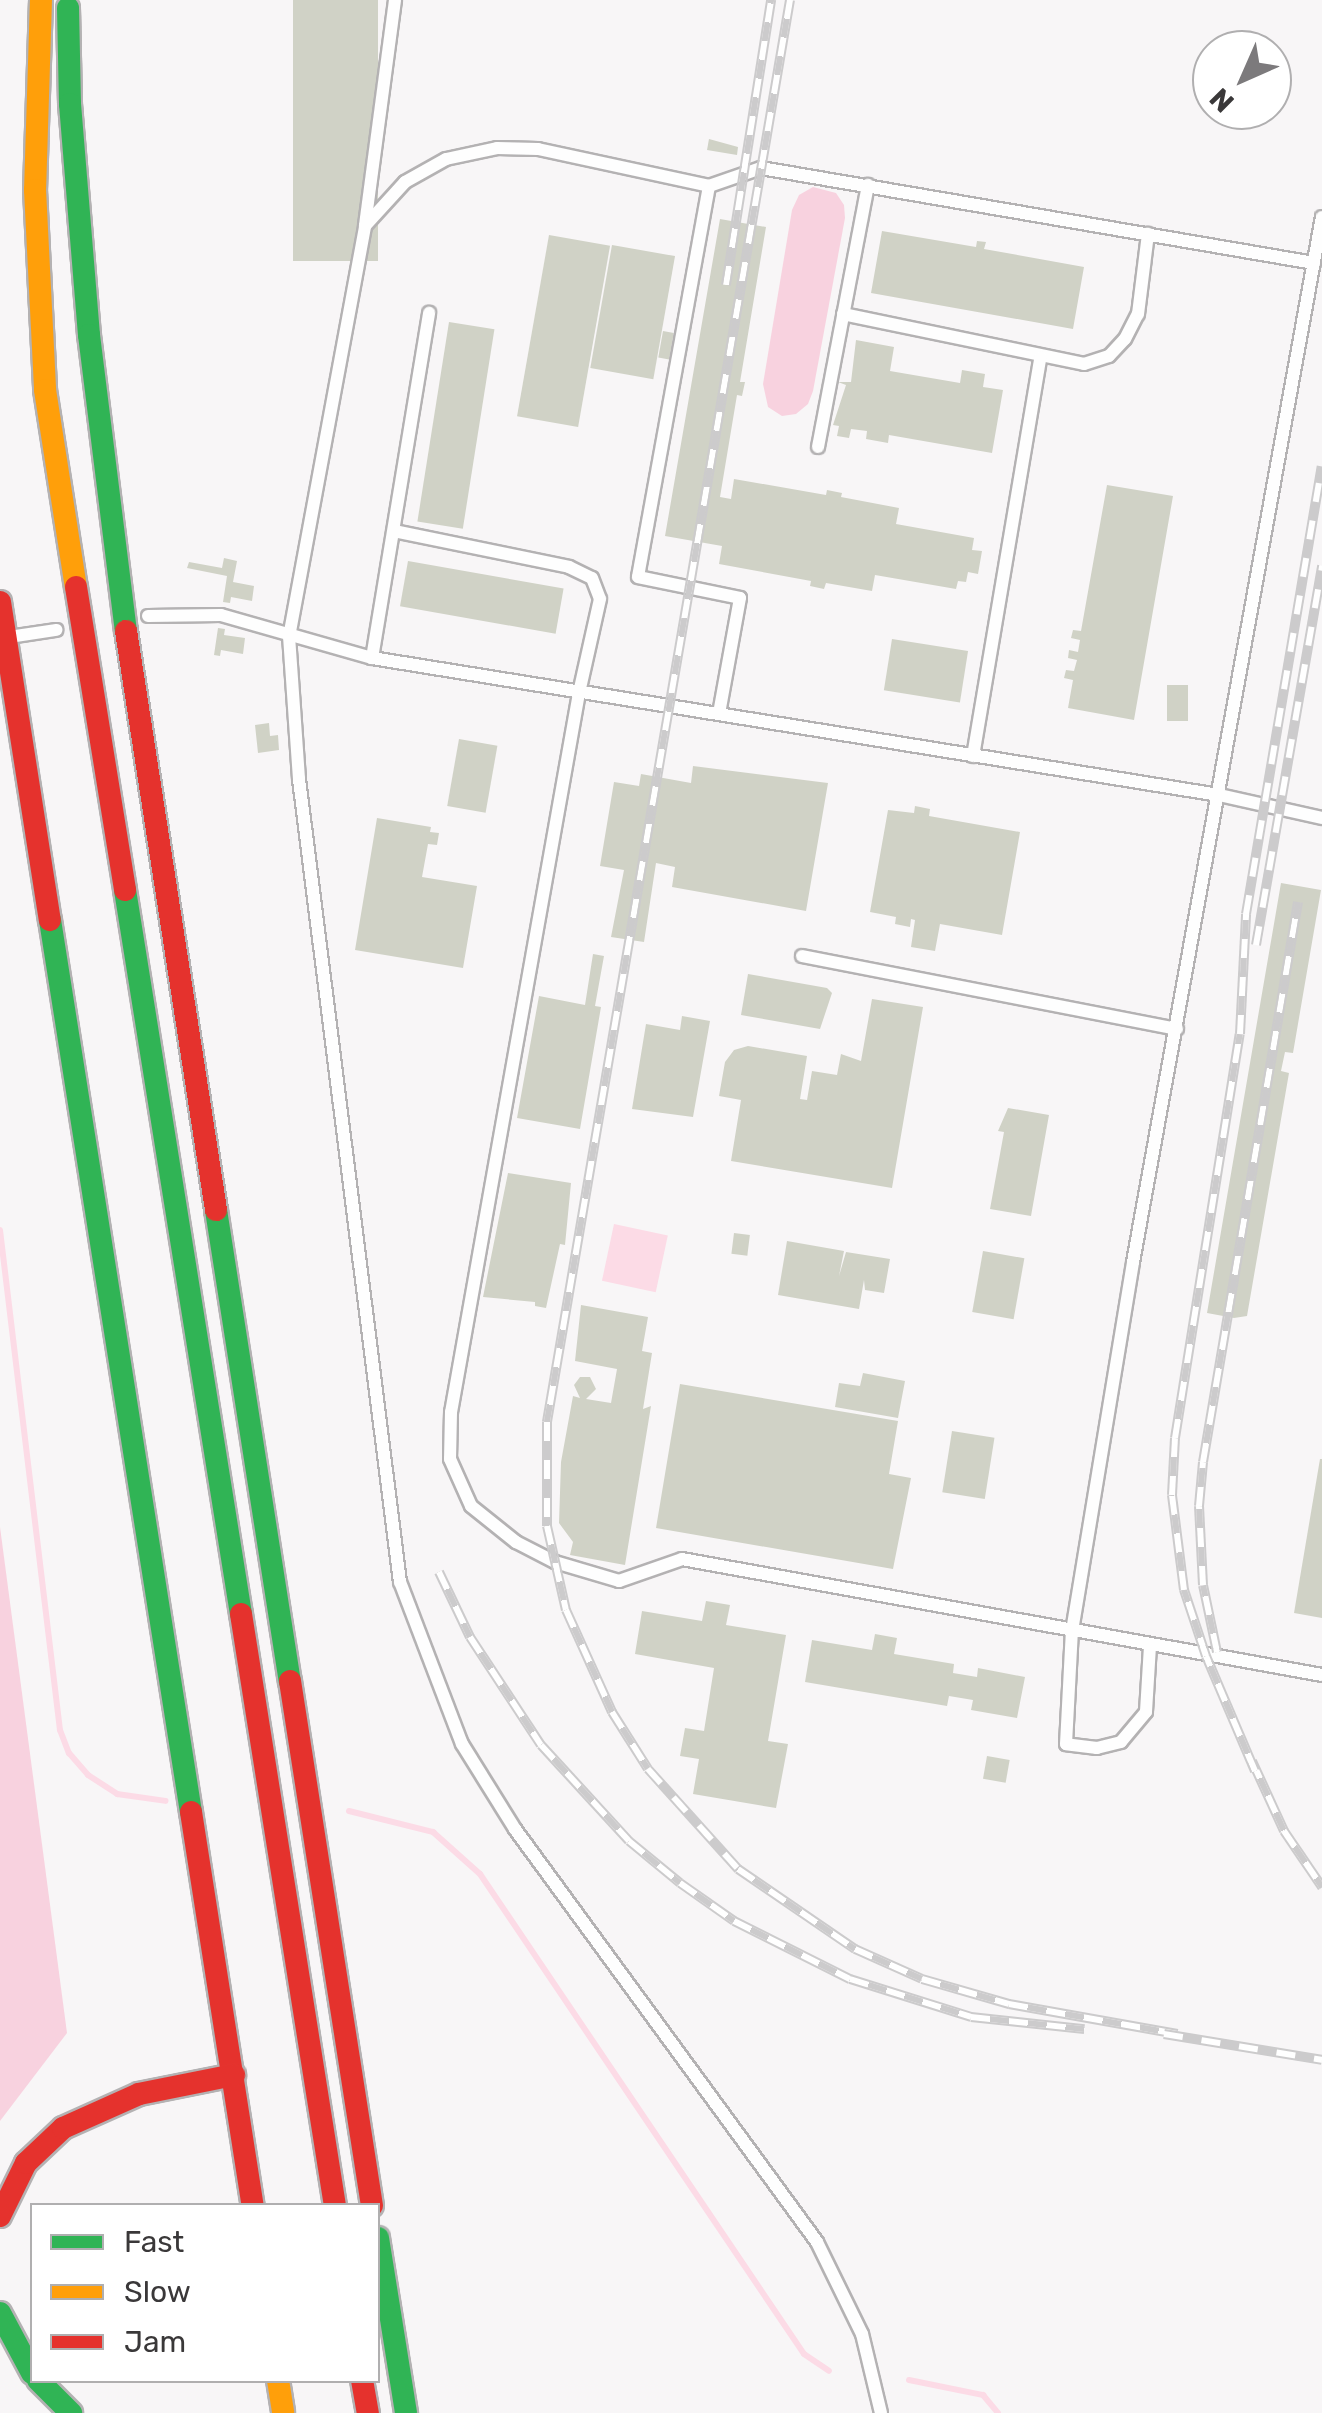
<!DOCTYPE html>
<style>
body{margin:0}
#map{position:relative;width:1322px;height:2413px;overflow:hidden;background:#f8f6f7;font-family:Rubik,sans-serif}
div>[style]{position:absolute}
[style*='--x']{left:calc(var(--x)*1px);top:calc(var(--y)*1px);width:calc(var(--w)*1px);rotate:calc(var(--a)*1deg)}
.green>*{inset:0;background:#f8d2df}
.water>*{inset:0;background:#fcdbe6;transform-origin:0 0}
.stream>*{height:6px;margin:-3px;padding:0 3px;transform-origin:3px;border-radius:3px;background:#fcdbe6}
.building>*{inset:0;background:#d0d2c6;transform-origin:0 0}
.roads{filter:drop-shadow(2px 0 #b4b2b3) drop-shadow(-2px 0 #b4b2b3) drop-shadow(0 2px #b4b2b3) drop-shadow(0 -2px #b4b2b3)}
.lane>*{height:12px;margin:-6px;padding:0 6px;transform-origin:6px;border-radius:6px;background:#fefefe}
.fast>*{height:22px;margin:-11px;padding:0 11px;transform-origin:11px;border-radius:11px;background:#30b455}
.slow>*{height:22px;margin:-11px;padding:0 11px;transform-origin:11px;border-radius:11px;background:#ff9f0a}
.jam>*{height:22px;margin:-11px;padding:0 11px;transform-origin:11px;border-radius:11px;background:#e5322d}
.rail>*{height:10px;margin-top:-5px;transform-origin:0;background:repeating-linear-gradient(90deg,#fff 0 19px,#cccbcc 0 38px);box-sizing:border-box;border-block:2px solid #cccbcc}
span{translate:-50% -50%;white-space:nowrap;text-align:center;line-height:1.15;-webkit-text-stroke:8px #fff;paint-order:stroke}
.legend{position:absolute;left:30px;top:2203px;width:350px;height:180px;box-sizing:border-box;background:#fff;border:2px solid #b0afb0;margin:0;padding:12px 18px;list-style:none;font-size:30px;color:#3a3839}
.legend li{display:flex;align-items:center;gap:20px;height:50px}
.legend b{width:50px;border:2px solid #b0afb0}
.north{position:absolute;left:1192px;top:30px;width:100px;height:100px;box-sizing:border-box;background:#fff;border:2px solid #b0afb0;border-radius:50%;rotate:225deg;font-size:28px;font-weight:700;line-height:40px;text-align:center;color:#3a3839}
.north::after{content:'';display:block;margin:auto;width:35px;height:45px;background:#7c7a7c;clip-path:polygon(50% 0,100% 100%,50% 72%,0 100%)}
</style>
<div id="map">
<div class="green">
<i style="clip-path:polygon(813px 187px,836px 193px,844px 205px,845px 218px,813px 391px,808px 404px,796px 414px,782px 416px,768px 407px,763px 384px,792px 210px,799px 195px)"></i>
<i style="clip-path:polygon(0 1527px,67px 2033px,0 2121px)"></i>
</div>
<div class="water">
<i style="left:614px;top:1224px;width:55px;height:58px;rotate:12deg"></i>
</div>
<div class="stream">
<i style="--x:0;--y:1230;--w:504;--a:83.16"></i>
<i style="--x:60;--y:1730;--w:25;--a:69"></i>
<i style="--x:69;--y:1753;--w:29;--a:49"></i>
<i style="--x:88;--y:1775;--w:35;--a:33"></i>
<i style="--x:117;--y:1794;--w:49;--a:8.1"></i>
<i style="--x:349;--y:1811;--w:87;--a:14"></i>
<i style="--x:433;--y:1832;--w:63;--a:41.8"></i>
<i style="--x:480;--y:1874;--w:579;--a:55.98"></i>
<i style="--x:804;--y:2354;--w:30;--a:34"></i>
<i style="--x:909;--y:2380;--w:76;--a:11.5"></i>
<i style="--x:983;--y:2395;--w:23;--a:50"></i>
</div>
<div class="building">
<i style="left:293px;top:0;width:85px;height:261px"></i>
<i style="clip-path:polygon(709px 139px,738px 147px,737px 155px,707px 150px)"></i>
<i style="clip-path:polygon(720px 219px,766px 227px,740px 382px,745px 382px,742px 396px,737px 395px,720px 497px,731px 499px,734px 479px,826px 495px,827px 490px,842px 493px,841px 497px,899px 508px,896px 524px,974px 538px,972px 550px,982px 551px,978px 574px,968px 572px,966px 582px,958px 581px,956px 589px,875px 575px,872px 591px,826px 583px,824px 589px,810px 586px,811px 581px,719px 564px,722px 546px,665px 536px)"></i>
<i style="clip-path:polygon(882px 231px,976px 247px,977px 241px,986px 242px,984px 249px,1084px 267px,1073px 329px,871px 293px)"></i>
<i style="left:549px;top:235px;width:62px;height:184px;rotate:10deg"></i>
<i style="left:612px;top:245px;width:64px;height:125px;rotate:10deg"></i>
<i style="left:449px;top:322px;width:46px;height:202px;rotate:9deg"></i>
<i style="left:663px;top:331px;width:11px;height:27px;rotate:10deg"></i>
<i style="clip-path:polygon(856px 340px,894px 347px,890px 371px,960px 383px,962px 370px,985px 374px,983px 387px,1003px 390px,992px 453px,889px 435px,888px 443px,866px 439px,867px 431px,851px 429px,849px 438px,837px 436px,839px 426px,833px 425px,846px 385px,838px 382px,851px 382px)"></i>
<i style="clip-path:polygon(1107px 485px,1173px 496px,1134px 720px,1068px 708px,1073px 680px,1064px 678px,1066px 670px,1074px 671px,1077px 660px,1068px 658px,1069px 650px,1078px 652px,1080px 640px,1071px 638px,1073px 630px,1081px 631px)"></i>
<i style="clip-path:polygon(224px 558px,237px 561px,233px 582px,254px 586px,252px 601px,231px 597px,230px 603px,223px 602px,227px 576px,187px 568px,189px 562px,222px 568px)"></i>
<i style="left:408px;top:561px;width:158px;height:46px;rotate:10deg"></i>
<i style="clip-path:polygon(218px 628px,225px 629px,224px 635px,245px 638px,243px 654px,221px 650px,220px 656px,214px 655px)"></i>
<i style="left:892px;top:639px;width:77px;height:52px;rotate:9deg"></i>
<i style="left:1167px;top:685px;width:21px;height:36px"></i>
<i style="clip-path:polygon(269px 723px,270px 736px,278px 735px,279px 750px,258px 753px,255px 725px)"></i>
<i style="left:459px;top:739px;width:39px;height:68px;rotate:10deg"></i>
<i style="clip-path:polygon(693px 766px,828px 783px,806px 911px,672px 887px,675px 867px,656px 863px,644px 942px,611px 937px,624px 870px,600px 866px,614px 782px,639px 786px,641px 774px,691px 783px)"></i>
<i style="clip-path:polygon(915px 806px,930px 809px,929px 816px,1020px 832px,1002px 935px,940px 924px,935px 951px,911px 947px,915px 920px,911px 919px,910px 927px,895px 924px,896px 917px,870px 912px,888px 810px,914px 813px)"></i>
<i style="clip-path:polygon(377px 818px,431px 827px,430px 832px,439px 833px,437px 845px,428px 844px,422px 877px,477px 886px,463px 968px,355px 950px)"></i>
<i style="clip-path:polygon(1281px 883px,1321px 890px,1293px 1053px,1285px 1052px,1281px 1071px,1289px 1073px,1247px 1316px,1234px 1318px,1207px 1313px)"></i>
<i style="clip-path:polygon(593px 954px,604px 956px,595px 1006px,601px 1007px,580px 1129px,517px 1118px,539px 996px,585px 1005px)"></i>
<i style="clip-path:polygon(748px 974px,827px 988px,832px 993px,820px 1029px,741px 1015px)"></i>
<i style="clip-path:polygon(872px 999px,923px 1007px,892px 1188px,731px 1161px,741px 1100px,719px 1096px,725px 1062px,734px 1050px,748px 1046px,807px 1056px,800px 1099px,807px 1100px,812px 1071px,837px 1075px,841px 1054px,861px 1061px)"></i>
<i style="clip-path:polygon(682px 1016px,710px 1021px,693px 1117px,632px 1109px,646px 1024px,680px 1030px)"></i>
<i style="clip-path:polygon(1008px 1108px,1049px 1115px,1031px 1216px,990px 1209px,1004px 1132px,998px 1131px)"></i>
<i style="clip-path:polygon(508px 1173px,571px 1183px,565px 1245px,560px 1244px,546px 1308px,535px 1306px,535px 1302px,483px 1297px)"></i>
<i style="left:734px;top:1233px;width:16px;height:21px;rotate:7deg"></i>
<i style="clip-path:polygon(787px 1241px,844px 1251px,839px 1276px,846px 1252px,890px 1259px,884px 1293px,865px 1290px,864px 1280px,859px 1309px,778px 1295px)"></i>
<i style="left:983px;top:1251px;width:42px;height:62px;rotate:10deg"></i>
<i style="clip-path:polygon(581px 1305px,648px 1317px,642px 1351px,652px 1353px,643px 1409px,651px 1406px,625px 1565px,570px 1555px,573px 1542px,559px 1523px,561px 1462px,573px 1396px,580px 1398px,574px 1385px,580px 1377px,590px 1377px,596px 1389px,586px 1399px,611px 1403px,617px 1369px,575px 1361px)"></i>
<i style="clip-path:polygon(863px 1373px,905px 1381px,898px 1418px,835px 1407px,839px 1383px,860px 1386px)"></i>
<i style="clip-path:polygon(680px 1384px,898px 1421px,889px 1474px,911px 1478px,893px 1569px,656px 1528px)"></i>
<i style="left:952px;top:1431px;width:43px;height:62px;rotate:9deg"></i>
<i style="clip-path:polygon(1320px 1459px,1322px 1459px,1322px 1618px,1294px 1613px)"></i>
<i style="clip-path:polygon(706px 1601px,730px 1605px,726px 1625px,786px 1635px,768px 1741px,788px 1744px,776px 1808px,693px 1794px,699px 1759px,680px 1756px,685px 1728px,704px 1731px,714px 1668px,635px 1654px,642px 1611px,702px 1621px)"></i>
<i style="clip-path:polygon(875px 1634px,897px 1638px,894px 1654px,954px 1664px,953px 1673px,977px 1677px,978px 1668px,1025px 1677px,1017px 1718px,971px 1710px,973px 1700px,949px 1696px,947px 1706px,805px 1682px,812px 1640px,872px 1650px)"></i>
<i style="left:987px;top:1756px;width:23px;height:23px;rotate:10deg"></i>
</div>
<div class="roads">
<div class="lane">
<i style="--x:709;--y:186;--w:397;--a:100.3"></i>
<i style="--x:638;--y:577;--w:104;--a:11.6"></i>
<i style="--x:740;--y:598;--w:118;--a:100.3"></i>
<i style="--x:365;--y:225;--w:227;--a:-82.4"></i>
<i style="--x:843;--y:314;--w:246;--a:11.7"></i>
<i style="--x:1084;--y:364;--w:26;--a:-18"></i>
<i style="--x:1109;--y:356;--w:23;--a:-47"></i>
<i style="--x:1125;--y:339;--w:28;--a:-63"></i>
<i style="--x:1138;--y:314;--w:81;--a:-82.9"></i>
<i style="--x:818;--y:447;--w:267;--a:-79.2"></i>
<i style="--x:394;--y:531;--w:179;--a:11.6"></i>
<i style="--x:569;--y:567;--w:25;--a:26"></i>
<i style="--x:592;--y:578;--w:22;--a:69"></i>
<i style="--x:600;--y:599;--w:96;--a:102.6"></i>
<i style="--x:579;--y:693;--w:730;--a:100.09"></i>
<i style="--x:451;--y:1412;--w:47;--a:91.2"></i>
<i style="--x:450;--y:1459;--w:51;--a:65.9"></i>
<i style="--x:471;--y:1506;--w:58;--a:38.7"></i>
<i style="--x:516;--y:1542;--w:44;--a:27.1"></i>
<i style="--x:555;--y:1562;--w:67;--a:16.5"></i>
<i style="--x:619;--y:1581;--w:67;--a:-19.2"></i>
<i style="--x:682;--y:1559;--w:650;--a:10.27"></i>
<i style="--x:148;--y:616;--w:73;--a:-0.8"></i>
<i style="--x:221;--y:615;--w:157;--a:15.9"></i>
<i style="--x:372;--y:658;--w:858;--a:9.19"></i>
<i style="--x:1219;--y:795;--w:106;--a:12.6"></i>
<i style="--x:9;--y:637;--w:48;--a:-8.5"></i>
<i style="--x:372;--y:658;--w:350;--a:-80.6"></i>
<i style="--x:973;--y:756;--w:404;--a:-80.4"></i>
<i style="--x:802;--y:956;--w:382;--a:11"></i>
<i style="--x:1150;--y:1646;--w:66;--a:93.5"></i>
<i style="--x:1146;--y:1712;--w:39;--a:130"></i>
<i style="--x:1121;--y:1742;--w:25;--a:166"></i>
<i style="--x:1097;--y:1748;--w:31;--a:-173"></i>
<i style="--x:1066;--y:1744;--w:113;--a:-87"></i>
<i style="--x:1072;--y:1631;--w:374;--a:-80.6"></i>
<i style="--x:1133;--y:1262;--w:1062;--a:-79.75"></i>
<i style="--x:881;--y:2413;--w:81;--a:-103.5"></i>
<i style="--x:862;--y:2334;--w:102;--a:-116.1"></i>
<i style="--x:817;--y:2242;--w:512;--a:-126.18"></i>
<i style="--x:515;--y:1829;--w:100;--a:-121.9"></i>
<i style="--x:462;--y:1744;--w:173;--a:-110.9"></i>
<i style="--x:400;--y:1582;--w:809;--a:-97.17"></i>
<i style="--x:299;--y:779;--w:142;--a:-94"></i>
<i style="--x:289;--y:637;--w:418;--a:-79.5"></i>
<i style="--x:365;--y:226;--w:59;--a:-47.7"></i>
<i style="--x:405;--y:182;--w:47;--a:-29.3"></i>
<i style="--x:446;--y:159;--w:52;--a:-12.2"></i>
<i style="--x:497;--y:148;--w:41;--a:1.4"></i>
<i style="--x:538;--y:149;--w:175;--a:12.2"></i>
<i style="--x:709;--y:186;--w:55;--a:-19.1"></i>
<i style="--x:761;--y:168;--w:561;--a:9.75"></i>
</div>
<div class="fast">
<i style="--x:68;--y:8;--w:96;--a:88.8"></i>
<i style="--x:70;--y:104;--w:232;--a:85.3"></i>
<i style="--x:89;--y:335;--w:298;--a:82.9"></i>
<i style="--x:125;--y:890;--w:733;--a:80.9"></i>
<i style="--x:50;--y:920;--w:903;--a:81.02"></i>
<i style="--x:216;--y:1210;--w:477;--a:81.1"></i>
<i style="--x:378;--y:2238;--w:177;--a:80.9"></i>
<i style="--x:0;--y:2313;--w:68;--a:61.9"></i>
<i style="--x:38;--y:2380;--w:47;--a:45"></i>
</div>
<div class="slow">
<i style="--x:41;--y:0;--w:190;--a:91.8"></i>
<i style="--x:35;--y:190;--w:200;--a:87.1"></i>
<i style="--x:45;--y:390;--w:199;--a:81.1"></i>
<i style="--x:278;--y:2380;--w:33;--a:81"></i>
</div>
<div class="jam">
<i style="--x:76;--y:587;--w:307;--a:80.8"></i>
<i style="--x:0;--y:602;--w:322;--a:81.1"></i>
<i style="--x:126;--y:631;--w:586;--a:81.16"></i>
<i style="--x:241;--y:1614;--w:599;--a:80.98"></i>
<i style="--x:290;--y:1681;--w:531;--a:81.12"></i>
<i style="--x:191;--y:1812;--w:399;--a:81.1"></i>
<i style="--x:0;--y:2216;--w:59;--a:-63.9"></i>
<i style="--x:26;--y:2163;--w:51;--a:-43.4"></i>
<i style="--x:63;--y:2128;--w:83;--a:-24.1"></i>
<i style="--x:139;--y:2094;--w:97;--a:-11.3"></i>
<i style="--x:362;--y:2380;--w:34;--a:80"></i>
</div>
</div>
<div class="rail">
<i style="--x:790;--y:0;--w:1443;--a:99.7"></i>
<i style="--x:547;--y:1422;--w:104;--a:90"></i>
<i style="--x:547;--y:1526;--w:86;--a:77.3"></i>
<i style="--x:566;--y:1610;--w:112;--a:65.7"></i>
<i style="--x:612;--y:1712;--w:67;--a:57.7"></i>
<i style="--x:648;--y:1769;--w:135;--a:48"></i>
<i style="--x:738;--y:1869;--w:142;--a:34.4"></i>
<i style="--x:855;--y:1949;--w:73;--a:24.1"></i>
<i style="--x:922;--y:1979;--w:91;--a:16"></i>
<i style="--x:1009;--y:2004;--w:171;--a:10.1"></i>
<i style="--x:726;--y:285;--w:289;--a:-81"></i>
<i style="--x:1256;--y:945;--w:385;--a:-80.1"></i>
<i style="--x:439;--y:1572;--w:72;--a:64.5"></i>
<i style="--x:470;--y:1637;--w:129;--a:56.7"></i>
<i style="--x:541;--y:1745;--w:130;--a:47.5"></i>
<i style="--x:629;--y:1841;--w:66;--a:39.5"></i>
<i style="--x:680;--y:1883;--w:66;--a:35.1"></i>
<i style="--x:734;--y:1921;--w:130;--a:26.6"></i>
<i style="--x:850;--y:1979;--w:127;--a:17.4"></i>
<i style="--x:971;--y:2017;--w:114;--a:6.1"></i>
<i style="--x:1217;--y:1652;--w:68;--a:-101.8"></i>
<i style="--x:1203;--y:1585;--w:79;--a:-92.9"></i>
<i style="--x:1199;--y:1506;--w:44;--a:-84.8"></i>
<i style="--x:1203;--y:1462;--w:568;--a:-80.37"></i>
<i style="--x:1252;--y:1761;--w:77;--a:65.4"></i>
<i style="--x:1284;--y:1831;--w:68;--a:55.8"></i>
<i style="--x:1255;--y:1771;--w:125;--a:-113.1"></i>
<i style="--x:1206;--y:1656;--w:70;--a:-108.4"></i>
<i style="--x:1184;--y:1590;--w:96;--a:-97.2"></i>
<i style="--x:1172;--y:1495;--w:57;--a:-87"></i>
<i style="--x:1175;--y:1438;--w:409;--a:-80.9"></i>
<i style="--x:1240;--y:1034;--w:120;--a:-87.1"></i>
<i style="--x:1246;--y:914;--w:454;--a:-80.4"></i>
<i style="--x:1164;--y:2034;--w:160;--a:9.3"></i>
</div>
<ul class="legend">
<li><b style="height:12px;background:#30b455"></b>Fast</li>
<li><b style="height:12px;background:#ff9f0a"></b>Slow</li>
<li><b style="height:12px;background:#e5322d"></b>Jam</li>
</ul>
<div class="north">N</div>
</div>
